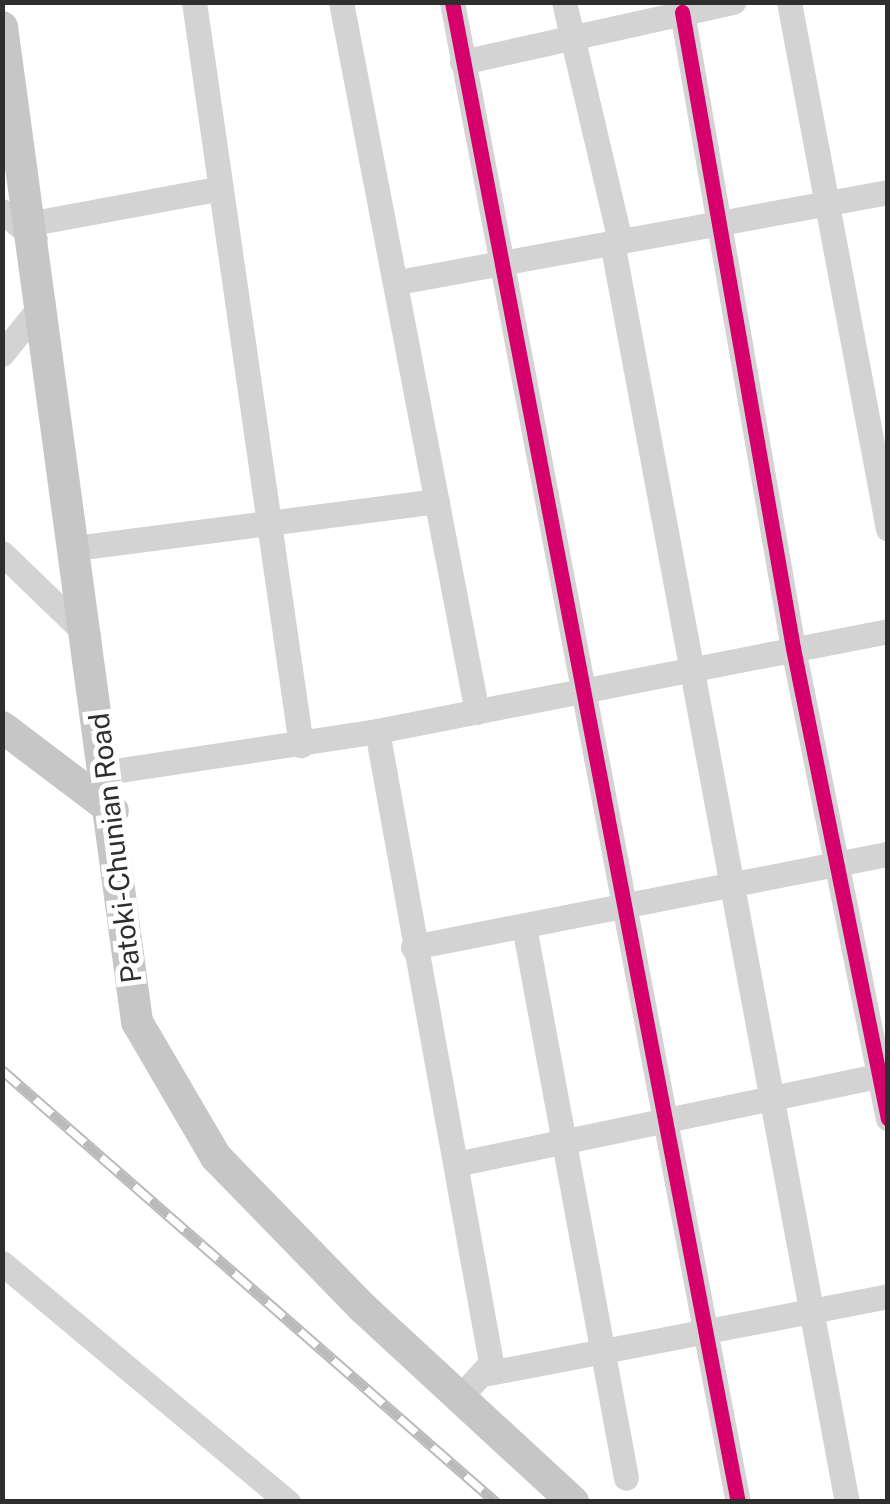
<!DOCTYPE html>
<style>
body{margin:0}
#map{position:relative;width:890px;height:1504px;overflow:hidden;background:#fff;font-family:"Public Sans",sans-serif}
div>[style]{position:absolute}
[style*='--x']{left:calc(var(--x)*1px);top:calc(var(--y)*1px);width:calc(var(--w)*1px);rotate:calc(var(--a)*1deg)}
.minor>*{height:25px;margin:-12.5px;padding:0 12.5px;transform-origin:12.5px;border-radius:12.5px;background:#d3d3d3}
.major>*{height:32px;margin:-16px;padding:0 16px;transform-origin:16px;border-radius:16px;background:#c6c6c6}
.rail>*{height:11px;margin-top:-5.5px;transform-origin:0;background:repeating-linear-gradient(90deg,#fff 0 22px,#bababa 0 44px);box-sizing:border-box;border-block:2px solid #bababa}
.cycleway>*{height:15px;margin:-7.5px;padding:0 7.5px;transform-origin:7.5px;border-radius:7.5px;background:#d6006c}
span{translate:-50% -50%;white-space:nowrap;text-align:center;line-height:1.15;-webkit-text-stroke:10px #fff;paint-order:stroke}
.street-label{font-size:28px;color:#2e2e2e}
.frame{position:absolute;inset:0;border:5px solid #2e2e2e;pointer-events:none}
</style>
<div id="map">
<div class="minor">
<i style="--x:194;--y:2;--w:751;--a:81.81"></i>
<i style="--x:341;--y:2;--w:723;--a:79.16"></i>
<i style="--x:452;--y:2;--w:1527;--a:79.21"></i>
<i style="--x:564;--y:2;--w:245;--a:76.8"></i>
<i style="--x:789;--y:2;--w:536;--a:79.36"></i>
<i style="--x:682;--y:12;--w:646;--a:80.1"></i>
<i style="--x:793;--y:648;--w:480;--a:78.6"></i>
<i style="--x:462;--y:62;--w:278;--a:-12.5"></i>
<i style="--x:2;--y:211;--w:43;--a:40.3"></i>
<i style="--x:33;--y:223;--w:191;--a:-10.5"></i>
<i style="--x:612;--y:242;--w:1282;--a:79.44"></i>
<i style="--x:398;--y:282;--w:498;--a:-10.4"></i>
<i style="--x:2;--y:354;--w:65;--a:-51.2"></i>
<i style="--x:75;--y:548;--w:365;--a:-7.4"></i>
<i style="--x:2;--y:553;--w:120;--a:44"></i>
<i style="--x:377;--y:731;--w:642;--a:79.77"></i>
<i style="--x:491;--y:1363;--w:49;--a:132.5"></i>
<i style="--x:107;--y:772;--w:273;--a:-8.6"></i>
<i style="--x:377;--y:731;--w:521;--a:-11.07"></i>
<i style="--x:524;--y:926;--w:561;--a:79.53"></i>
<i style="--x:413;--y:947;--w:484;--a:-11.1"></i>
<i style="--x:456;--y:1164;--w:441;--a:-11.8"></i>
<i style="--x:2;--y:1263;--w:373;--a:39.9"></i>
<i style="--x:489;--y:1373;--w:406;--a:-10.9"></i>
</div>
<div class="major">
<i style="--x:2;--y:27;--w:1004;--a:82.27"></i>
<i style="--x:137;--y:1022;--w:156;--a:59.7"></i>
<i style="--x:216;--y:1157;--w:211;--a:45.8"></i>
<i style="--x:363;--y:1308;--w:286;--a:42.7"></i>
<i style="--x:2;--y:727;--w:139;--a:37.1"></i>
</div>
<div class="rail">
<i style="--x:2;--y:1070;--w:656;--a:41.17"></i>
</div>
<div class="cycleway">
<i style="--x:452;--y:2;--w:1527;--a:79.21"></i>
<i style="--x:682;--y:12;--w:646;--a:80.1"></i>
<i style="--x:793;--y:648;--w:480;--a:78.6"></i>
</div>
<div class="street-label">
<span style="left:115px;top:848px;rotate:-97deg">Patoki-Chunian Road</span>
</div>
<div class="frame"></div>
</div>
